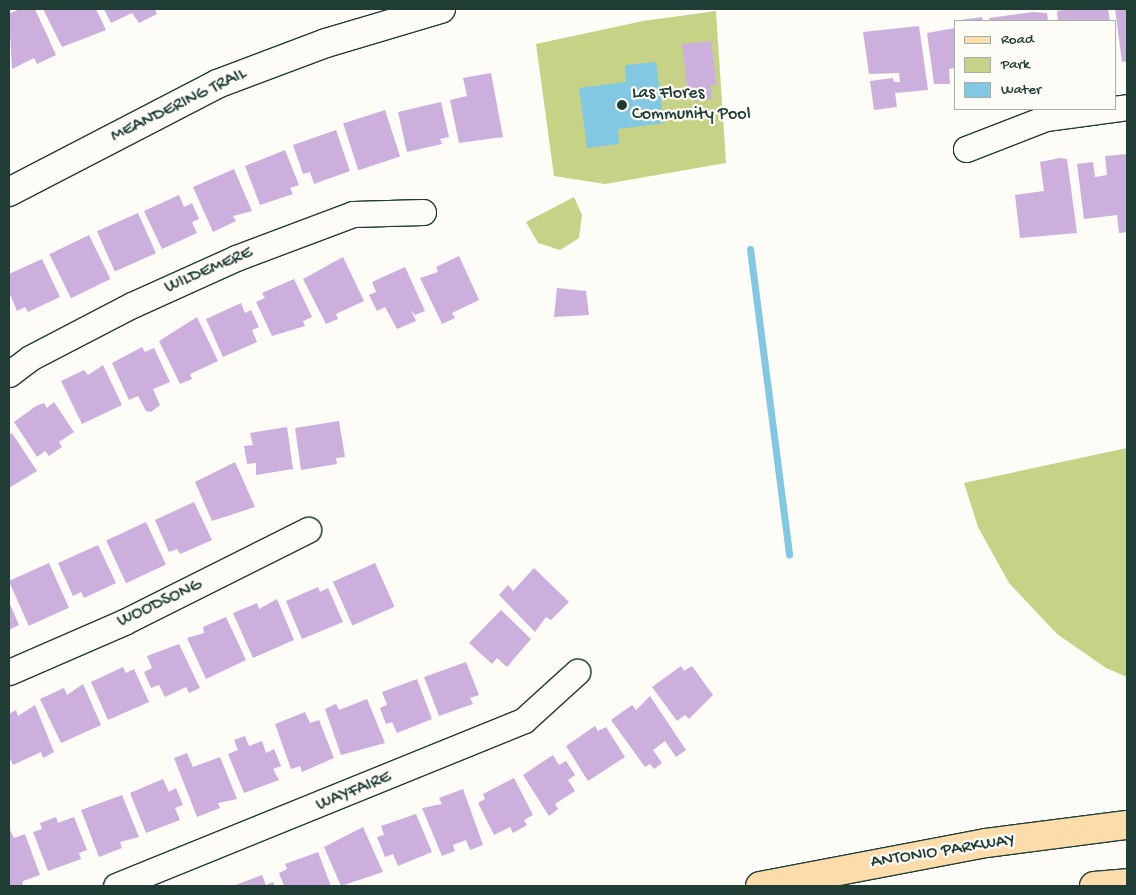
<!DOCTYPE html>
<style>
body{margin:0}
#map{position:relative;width:1136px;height:895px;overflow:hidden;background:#fdfcf7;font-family:"Gochi Hand",sans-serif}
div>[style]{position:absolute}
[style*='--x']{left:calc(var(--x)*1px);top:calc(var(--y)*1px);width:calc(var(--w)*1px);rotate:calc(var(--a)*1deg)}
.green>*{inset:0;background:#c6d285}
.water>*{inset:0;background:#82c8e3}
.stream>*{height:7px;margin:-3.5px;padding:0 3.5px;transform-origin:3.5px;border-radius:3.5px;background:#82c8e3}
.building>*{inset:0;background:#ccafdc;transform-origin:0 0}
.roads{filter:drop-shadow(1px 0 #1f3d34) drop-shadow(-1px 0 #1f3d34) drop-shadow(0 1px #1f3d34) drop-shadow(0 -1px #1f3d34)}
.street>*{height:25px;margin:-12.5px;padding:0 12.5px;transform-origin:12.5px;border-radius:12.5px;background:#fdfcf7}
.secondary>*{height:28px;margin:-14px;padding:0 14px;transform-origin:14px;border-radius:14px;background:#fdfcf7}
.primary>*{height:28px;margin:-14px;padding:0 14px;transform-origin:14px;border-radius:14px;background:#fddcac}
.dots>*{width:14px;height:14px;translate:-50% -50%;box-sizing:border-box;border:2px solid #fdfcf7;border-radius:50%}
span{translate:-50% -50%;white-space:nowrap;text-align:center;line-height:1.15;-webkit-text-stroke:4.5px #fdfcf7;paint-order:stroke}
.poi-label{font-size:18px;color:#1f3d34}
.left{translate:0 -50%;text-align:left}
.street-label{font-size:18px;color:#1f3d34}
.frame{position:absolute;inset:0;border:10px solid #1f3d34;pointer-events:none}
.legend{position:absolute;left:954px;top:20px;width:162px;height:90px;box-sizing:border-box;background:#fdfcf7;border:1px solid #a4b0a9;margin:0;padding:6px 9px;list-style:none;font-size:15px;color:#1f3d34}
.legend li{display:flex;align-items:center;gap:10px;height:25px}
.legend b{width:25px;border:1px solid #a4b0a9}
</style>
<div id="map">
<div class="green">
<i style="clip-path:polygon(716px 11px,726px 163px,605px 184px,554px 176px,536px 44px,643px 21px)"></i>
<i style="clip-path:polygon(574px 197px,582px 215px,579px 238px,560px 250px,538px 243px,526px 222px)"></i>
<i style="clip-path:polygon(1127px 448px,1127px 677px,1106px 668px,1057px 634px,1009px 583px,978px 527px,964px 483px)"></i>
</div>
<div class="water">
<i style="clip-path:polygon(656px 62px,664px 123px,618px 129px,619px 144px,587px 148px,579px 88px,626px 82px,625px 65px)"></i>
</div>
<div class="stream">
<i style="--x:750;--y:249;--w:308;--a:82.7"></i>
</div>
<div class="building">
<i style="clip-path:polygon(19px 9px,35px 9px,56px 55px,37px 64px,34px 58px,12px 69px,9px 14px)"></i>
<i style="clip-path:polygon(43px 9px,96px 9px,106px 30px,62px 47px)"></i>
<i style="clip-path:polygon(104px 9px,155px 9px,157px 14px,139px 23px,132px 13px,111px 23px)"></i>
<i style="clip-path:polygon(1071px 9px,1108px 9px,1110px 21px,1058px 21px,1057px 11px)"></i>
<i style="clip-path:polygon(1115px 9px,1127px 9px,1127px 61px,1122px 62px)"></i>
<i style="clip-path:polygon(1033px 12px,1047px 13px,1048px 21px,990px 21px,989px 18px)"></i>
<i style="clip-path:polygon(982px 17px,983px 21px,961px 21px,960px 20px)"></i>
<i style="clip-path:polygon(919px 26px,928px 90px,895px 93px,897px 107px,874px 110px,870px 81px,893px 78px,894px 82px,900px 82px,899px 73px,869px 74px,863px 32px)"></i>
<i style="clip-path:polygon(955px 28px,955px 68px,949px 69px,950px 84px,934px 84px,927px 33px)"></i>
<i style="clip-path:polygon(711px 41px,717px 85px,710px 85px,712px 99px,694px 101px,692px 87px,687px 87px,682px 44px)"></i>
<i style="clip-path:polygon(491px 73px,503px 137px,459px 143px,450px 100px,467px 96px,463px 78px)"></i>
<i style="clip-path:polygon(441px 102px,449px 137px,440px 139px,442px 144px,407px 152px,398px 112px)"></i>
<i style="left:385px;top:110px;width:49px;height:44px;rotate:72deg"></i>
<i style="clip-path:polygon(336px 130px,350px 171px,314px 184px,310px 172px,303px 174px,293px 145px)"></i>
<i style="clip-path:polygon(285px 150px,299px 185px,290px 188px,293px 194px,260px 205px,245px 166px)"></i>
<i style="clip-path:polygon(1127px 154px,1127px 232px,1119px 233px,1117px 215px,1084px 219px,1077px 164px,1093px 162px,1095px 177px,1107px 175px,1105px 156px)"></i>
<i style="clip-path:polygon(1060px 158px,1067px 159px,1077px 233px,1020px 238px,1015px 195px,1044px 191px,1040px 162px)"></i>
<i style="clip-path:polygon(234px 169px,252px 211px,233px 216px,236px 221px,213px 232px,193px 187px)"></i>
<i style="clip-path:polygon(179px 195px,184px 207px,192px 203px,199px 219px,192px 222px,197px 233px,162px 249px,144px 211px)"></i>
<i style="left:138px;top:213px;width:44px;height:45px;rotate:66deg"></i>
<i style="left:89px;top:235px;width:49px;height:44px;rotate:64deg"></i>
<i style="clip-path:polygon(459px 256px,479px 300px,452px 313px,455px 318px,442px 324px,420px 278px,438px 272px,436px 267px)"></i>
<i style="clip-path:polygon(343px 257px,364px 301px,336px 314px,338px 319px,326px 324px,303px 279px)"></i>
<i style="clip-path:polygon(42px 259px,60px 297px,28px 312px,25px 307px,17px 311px,9px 292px,9px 274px)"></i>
<i style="clip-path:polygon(405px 267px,425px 311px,415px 315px,411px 310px,416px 321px,397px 329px,385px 307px,377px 311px,369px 295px,376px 292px,372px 282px)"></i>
<i style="clip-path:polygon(294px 279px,312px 317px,303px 321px,305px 326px,272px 336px,256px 302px,265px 298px,262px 293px)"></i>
<i style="clip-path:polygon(557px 288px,586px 291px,589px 315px,554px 317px)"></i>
<i style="clip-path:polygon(241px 303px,245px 313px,251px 310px,259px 327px,252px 330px,257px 342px,223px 357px,206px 319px)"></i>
<i style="clip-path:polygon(197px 317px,218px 361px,190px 374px,192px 379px,180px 384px,159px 341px)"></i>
<i style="clip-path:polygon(142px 347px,145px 352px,154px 348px,170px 382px,153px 389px,160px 405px,151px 412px,146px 411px,138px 396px,129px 400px,112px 363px)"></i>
<i style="clip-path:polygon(103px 365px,122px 405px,82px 424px,61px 381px,84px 370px,88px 375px)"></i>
<i style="clip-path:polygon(54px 402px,74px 432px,59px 442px,62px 447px,49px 456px,45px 451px,37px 457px,14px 422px,36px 406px,44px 403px,47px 408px)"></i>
<i style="clip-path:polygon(339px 421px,345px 457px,336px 458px,337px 464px,301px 470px,295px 428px)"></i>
<i style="clip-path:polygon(287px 427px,293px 469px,256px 475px,256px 463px,247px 464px,244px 446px,253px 445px,250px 433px)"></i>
<i style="clip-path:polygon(12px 433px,37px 471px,9px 488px,9px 435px)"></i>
<i style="clip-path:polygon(235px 462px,255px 507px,212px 521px,195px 482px)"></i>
<i style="clip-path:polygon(194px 502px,212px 540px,180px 554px,177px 549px,169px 552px,155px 520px)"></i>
<i style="left:146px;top:522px;width:47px;height:44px;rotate:65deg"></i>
<i style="clip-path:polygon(98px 545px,116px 583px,84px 598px,81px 592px,73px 596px,58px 563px)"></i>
<i style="left:49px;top:563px;width:49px;height:44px;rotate:66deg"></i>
<i style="left:375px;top:563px;width:48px;height:46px;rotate:66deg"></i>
<i style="clip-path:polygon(534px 568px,569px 602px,551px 620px,546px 617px,535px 632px,499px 595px,508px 585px,513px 591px)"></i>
<i style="clip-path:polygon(318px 587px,320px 592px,328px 588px,343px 622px,302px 639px,286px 601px)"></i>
<i style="clip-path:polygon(277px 599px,294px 640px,253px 658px,233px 613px,257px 603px,259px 609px)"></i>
<i style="clip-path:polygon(9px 602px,19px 625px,9px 630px)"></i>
<i style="clip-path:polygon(501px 610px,531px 639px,507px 667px,497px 658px,492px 664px,469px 643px)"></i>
<i style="clip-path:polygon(226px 617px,246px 660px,206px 679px,187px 638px,204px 633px,203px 627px)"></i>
<i style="clip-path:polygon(179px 644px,200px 688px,189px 693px,186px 687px,165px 697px,159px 685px,151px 688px,144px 672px,152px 668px,147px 656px)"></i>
<i style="clip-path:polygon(466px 662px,479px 695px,470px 698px,473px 704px,439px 716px,424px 677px)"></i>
<i style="clip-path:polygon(681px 666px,684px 671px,692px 666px,713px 695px,689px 719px,685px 715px,677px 721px,652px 687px)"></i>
<i style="clip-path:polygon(123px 667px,126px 673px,134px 669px,149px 702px,108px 720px,91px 682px)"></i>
<i style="clip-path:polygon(417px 679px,432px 719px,397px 733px,392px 722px,386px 724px,380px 708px,387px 705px,382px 692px)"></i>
<i style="clip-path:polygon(83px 684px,101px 725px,61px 743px,40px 699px,64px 688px,67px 695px)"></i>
<i style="clip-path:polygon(650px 696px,686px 750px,676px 757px,665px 741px,653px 750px,662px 763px,654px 769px,650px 764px,645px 767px,611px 720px,632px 705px,636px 710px)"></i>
<i style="clip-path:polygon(367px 699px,385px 743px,341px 755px,325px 709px,336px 704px,339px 710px)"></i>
<i style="clip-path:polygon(35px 705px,54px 752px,43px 758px,41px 752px,13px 765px,9px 756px,9px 714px,16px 710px,18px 716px)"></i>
<i style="clip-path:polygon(305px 712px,310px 723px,319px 720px,334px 758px,302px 772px,300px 766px,291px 769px,275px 724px)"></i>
<i style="clip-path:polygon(595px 726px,598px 731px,606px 727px,625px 757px,588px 781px,566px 746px)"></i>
<i style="clip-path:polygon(245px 736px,249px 746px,262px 741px,266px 753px,274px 749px,281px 766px,273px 769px,279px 780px,244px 793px,228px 754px,238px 750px,234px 740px)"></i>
<i style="clip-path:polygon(187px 753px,193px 767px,220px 757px,237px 799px,218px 803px,220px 808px,197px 817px,174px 758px)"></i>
<i style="clip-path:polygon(553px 755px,559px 765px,566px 761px,575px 775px,568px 780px,575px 791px,555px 804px,558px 809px,549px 816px,523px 775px)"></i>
<i style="clip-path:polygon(514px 778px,533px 815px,524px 820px,527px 825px,513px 833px,510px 827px,494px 835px,478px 803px,485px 799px,483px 794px)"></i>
<i style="clip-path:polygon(163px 779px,169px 792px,176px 788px,183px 805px,175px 808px,180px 820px,146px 833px,130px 793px)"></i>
<i style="clip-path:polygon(463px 789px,483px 845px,470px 850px,466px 840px,453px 845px,455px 851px,442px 856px,422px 808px,442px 804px,439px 798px)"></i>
<i style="clip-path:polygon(122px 795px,139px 837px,120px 842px,122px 848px,99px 857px,81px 810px)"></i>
<i style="clip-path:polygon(416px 814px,432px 852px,398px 866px,393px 854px,385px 857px,377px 837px,384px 835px,381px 826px)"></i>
<i style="clip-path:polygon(56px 817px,58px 823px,74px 817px,87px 850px,79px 853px,81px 859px,48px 871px,33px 832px,42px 829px,40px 823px)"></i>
<i style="clip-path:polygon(363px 827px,383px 872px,341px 886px,324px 847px)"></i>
<i style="clip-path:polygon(9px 828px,14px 838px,25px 834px,40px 875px,23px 881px,22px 886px,9px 886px)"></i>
<i style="clip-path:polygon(318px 852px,331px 886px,284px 886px,279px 873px,287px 869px,285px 864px)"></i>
<i style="clip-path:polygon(262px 875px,266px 885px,273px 882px,275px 886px,233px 886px)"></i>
</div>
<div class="roads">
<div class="street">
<i style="--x:966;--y:149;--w:86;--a:-21.2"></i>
<i style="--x:1046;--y:118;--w:82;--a:-7.7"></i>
<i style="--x:9;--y:374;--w:26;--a:-37"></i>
<i style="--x:30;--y:358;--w:115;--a:-27.5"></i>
<i style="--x:132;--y:305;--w:114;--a:-24.3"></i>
<i style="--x:236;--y:258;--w:125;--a:-20.6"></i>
<i style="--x:353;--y:214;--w:70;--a:-1.6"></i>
<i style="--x:9;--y:672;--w:125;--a:-23.5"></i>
<i style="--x:124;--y:622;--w:206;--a:-26.6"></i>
<i style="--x:116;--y:886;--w:440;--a:-22.1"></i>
<i style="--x:524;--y:720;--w:72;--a:-42.2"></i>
</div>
<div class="secondary">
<i style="--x:9;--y:192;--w:234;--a:-27.4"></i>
<i style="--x:217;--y:84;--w:116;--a:-20.6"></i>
<i style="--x:326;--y:43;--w:120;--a:-16.5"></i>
</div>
<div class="primary">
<i style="--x:760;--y:886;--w:230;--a:-10.8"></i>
<i style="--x:986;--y:843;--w:142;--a:-7.3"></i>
<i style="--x:1094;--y:886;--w:33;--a:-5"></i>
</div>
</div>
<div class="dots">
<i style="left:622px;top:105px;background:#1f3d34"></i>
</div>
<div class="poi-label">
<span class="left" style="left:632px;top:105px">Las Flores<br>Community Pool</span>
</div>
<div class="street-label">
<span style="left:179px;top:106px;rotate:-26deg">MEANDERING TRAIL</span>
<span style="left:209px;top:271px;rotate:-23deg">WILDEMERE</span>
<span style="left:160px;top:604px;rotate:-25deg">WOODSONG</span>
<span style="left:354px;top:792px;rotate:-22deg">WAYFAIRE</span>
<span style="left:943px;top:852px;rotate:-9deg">ANTONIO PARKWAY</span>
</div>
<div class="frame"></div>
<ul class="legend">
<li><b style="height:6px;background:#fddcac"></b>Road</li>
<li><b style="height:14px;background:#c6d285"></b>Park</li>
<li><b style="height:14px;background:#82c8e3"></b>Water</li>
</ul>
</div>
